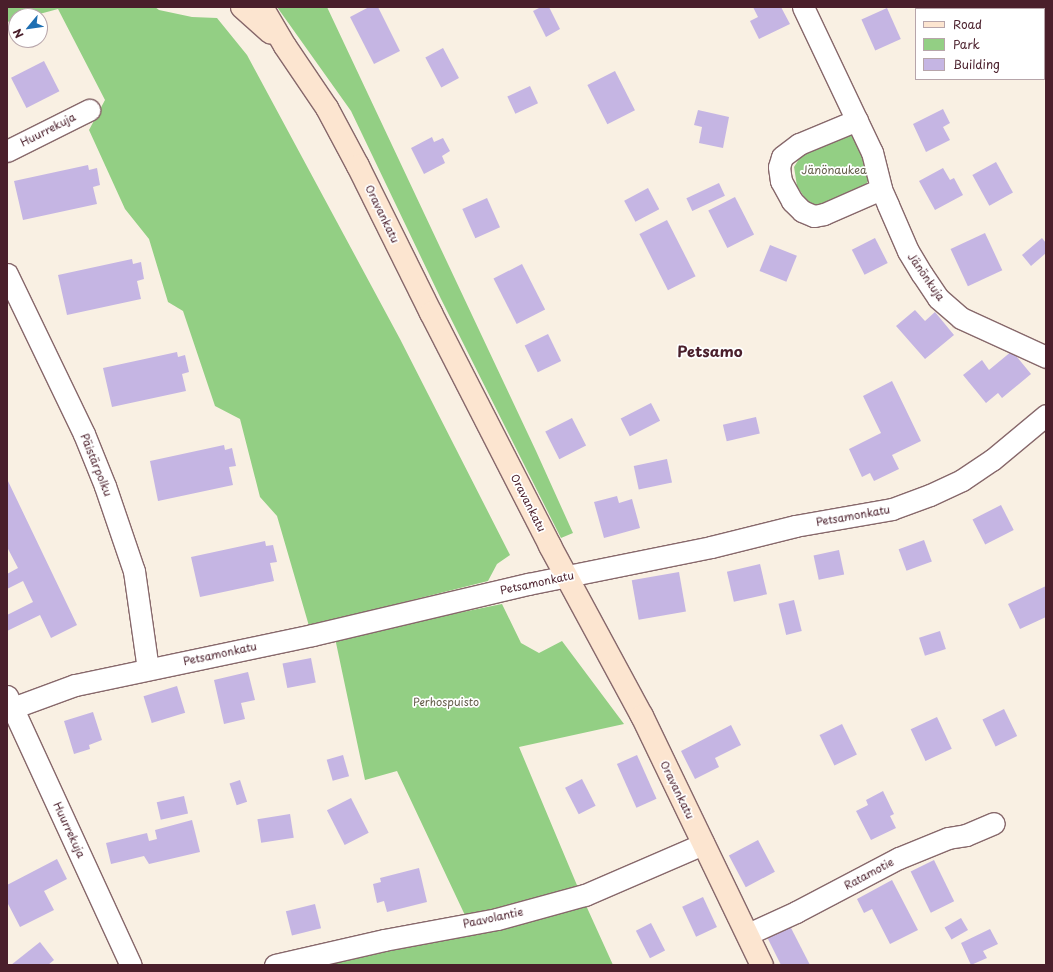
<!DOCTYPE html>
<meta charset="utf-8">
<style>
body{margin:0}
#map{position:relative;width:1053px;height:972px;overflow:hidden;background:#f9f0e3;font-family:"Playpen Sans",sans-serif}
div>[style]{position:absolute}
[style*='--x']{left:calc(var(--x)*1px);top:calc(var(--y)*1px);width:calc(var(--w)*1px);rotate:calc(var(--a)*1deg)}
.green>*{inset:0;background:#93cf84}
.building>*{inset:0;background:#c5b5e3;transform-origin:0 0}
.roads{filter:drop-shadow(1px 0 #87686b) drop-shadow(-1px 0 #87686b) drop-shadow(0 1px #87686b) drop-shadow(0 -1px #87686b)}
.lane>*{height:10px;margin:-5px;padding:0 5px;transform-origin:5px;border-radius:5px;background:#fff}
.street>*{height:21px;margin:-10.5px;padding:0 10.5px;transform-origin:10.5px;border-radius:10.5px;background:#fff}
.secondary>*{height:22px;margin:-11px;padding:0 11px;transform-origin:11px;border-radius:11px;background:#fce5d0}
span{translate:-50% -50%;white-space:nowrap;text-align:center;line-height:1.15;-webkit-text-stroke:3.5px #fff;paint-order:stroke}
.street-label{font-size:11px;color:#4a1f2b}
.park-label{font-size:11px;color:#645d4a}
.district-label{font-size:15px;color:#4a1f2b;font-weight:700}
.frame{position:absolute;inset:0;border:8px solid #4a1f2b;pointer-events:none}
.legend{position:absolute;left:915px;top:8px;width:130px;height:72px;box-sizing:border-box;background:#fff;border:1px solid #b7a5aa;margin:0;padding:5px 7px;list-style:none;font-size:12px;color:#4a1f2b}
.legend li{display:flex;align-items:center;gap:8px;height:20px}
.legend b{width:20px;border:1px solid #b7a5aa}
.north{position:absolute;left:8px;top:8px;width:40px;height:40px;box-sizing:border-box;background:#fff;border:1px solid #b7a5aa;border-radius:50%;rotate:241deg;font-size:11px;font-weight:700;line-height:16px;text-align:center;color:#4a1f2b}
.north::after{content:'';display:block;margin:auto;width:14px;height:18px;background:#1f6fb2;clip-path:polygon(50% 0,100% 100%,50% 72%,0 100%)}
</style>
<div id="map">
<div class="green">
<i style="clip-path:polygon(7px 7px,155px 7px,159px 10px,192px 17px,217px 18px,247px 55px,400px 339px,510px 555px,497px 564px,488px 581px,309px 626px,277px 516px,260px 497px,240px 419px,215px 406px,183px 311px,168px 302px,149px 239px,125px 209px,89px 130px,105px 100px,58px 9px,32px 16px,16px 16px,16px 20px,7px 22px)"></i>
<i style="clip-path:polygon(277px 7px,327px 7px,536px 451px,573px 533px,561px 538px,441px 299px,351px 111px)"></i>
<i style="clip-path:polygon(848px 135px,859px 137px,873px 174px,864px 187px,813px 207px,806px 200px,797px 186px,794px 167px,804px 151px,831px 139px)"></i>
<i style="clip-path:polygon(502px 604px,521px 643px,539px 653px,562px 641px,624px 724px,519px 747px,579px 890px,613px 965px,299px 965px,471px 928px,397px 771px,365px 780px,335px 638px)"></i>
</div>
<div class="building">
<i style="clip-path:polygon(369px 7px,378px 7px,400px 51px,374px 64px,350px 17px)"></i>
<i style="clip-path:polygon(541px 7px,549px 7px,560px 29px,546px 37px,533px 11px)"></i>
<i style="clip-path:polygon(753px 7px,781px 7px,790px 24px,759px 39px,750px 21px,758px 17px)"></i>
<i style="clip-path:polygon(1029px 7px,1046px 7px,1046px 44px,1044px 40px,1044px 9px,1029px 9px)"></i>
<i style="left:887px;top:8px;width:34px;height:28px;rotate:66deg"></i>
<i style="left:443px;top:48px;width:34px;height:20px;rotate:62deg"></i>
<i style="left:44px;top:61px;width:34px;height:37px;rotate:63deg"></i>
<i style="left:615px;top:71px;width:44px;height:31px;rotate:63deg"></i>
<i style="left:530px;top:86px;width:19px;height:25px;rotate:65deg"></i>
<i style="clip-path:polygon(943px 109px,950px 123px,943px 127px,950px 140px,926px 152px,913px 124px)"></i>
<i style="clip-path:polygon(698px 110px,729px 117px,723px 148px,699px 143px,702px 127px,694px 125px)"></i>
<i style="clip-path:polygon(432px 137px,434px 142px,443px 138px,450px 151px,442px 156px,445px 163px,424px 174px,411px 148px)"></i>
<i style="left:996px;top:162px;width:35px;height:27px;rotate:61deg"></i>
<i style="clip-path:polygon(88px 165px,89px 170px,97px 168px,100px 185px,93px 187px,97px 204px,23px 220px,14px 181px)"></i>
<i style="clip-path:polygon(943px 168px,950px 180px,954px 178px,963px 195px,935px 210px,919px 181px)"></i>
<i style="left:719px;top:183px;width:14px;height:36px;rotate:65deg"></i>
<i style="left:648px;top:188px;width:24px;height:27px;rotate:62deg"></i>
<i style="left:735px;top:197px;width:42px;height:30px;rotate:63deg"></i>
<i style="left:487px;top:198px;width:32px;height:27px;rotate:66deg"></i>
<i style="left:667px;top:220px;width:63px;height:31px;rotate:63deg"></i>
<i style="left:985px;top:233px;width:41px;height:38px;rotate:65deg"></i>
<i style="left:875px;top:238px;width:28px;height:26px;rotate:63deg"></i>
<i style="clip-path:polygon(1042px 238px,1046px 243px,1046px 253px,1031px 266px,1022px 255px)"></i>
<i style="left:770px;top:245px;width:29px;height:28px;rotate:22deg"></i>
<i style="clip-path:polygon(132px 259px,133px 264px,141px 262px,144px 279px,137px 281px,141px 299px,67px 315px,58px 275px)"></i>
<i style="left:522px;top:264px;width:51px;height:32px;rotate:63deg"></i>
<i style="clip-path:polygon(915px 310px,925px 321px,935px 312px,954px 335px,925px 359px,896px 326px)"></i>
<i style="left:548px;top:334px;width:30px;height:26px;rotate:64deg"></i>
<i style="clip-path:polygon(1012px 351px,1031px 374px,1002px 398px,998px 393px,986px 403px,963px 375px,982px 360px,989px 370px)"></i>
<i style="clip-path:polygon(177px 352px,178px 357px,185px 355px,189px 372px,182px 374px,186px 391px,112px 407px,103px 368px)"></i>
<i style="clip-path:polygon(892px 381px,921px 441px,892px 455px,899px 469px,874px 481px,870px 473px,862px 477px,849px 449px,881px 433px,863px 396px)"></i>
<i style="left:651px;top:403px;width:20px;height:34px;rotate:63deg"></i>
<i style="left:756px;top:417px;width:17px;height:34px;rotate:77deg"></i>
<i style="left:572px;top:418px;width:31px;height:30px;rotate:63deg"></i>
<i style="clip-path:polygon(224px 445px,225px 450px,232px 448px,236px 466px,229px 467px,233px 485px,158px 501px,150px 461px)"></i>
<i style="left:667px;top:459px;width:24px;height:34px;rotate:78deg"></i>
<i style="clip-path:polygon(7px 479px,77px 625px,51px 638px,40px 615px,7px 631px,7px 615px,33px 602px,23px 581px,7px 589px,7px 574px,18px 568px,7px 547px)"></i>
<i style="clip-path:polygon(617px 496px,619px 503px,632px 499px,640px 528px,604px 538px,594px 502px)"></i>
<i style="left:1001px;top:505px;width:28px;height:32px;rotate:63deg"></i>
<i style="left:924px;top:540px;width:23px;height:27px;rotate:70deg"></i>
<i style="clip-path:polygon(265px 541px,266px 546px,273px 545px,277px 562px,270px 563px,274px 581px,200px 597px,191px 557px)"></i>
<i style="left:839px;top:550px;width:25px;height:26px;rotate:78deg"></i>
<i style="left:760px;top:564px;width:31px;height:34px;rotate:77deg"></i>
<i style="left:679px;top:572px;width:40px;height:48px;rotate:80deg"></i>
<i style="clip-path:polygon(1046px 586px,1046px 617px,1020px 629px,1008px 604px)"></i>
<i style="left:794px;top:600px;width:32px;height:16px;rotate:76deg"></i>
<i style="left:940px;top:631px;width:19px;height:22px;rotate:72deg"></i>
<i style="left:311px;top:658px;width:25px;height:29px;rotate:79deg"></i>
<i style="clip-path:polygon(248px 672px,255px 700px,241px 703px,245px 719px,224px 724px,214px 680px)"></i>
<i style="left:177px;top:686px;width:28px;height:35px;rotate:73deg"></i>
<i style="left:1004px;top:709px;width:30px;height:24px;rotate:64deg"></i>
<i style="clip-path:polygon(93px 712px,102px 740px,89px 745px,90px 749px,74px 754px,64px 721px)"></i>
<i style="left:937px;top:717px;width:35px;height:29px;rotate:65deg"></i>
<i style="left:842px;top:724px;width:34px;height:25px;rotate:64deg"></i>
<i style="clip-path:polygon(731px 725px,741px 745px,715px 758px,719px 767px,695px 779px,681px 751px)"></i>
<i style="left:343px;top:755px;width:22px;height:17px;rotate:74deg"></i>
<i style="left:637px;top:755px;width:48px;height:22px;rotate:66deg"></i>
<i style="left:582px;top:779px;width:30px;height:19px;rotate:63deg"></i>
<i style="left:240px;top:780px;width:23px;height:11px;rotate:72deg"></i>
<i style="clip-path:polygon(883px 791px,894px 814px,890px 816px,896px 828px,871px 840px,856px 811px,868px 805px,866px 800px)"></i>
<i style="left:184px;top:796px;width:18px;height:28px;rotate:77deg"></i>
<i style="left:351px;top:798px;width:39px;height:27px;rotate:63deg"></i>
<i style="left:290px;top:814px;width:24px;height:33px;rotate:81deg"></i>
<i style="clip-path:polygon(192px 820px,200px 852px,149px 864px,144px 856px,111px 864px,106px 843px,147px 833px,149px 841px,157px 839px,155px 830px)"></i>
<i style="left:758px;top:840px;width:36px;height:33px;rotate:62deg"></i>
<i style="clip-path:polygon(57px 859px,67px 879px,44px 891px,54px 910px,20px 927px,7px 902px,7px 885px)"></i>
<i style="left:934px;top:860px;width:46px;height:26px;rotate:64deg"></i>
<i style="clip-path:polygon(419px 868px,427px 902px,387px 912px,384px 901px,377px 903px,373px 884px,381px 882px,380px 878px)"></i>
<i style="clip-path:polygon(892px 880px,918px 930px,890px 944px,872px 909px,864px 913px,857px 899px)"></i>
<i style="left:703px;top:897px;width:33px;height:23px;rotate:65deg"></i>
<i style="left:315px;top:904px;width:25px;height:30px;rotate:76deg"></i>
<i style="left:961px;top:918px;width:14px;height:19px;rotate:60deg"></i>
<i style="left:651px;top:923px;width:31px;height:17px;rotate:63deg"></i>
<i style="clip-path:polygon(790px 926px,810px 965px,781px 965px,767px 937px)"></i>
<i style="clip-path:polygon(990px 929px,998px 944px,983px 951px,987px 958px,971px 965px,961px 943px)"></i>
<i style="clip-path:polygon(40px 942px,54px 960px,48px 965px,11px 965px)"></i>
</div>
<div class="roads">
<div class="lane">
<i style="--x:1020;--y:7;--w:2;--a:63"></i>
<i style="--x:1044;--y:61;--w:4;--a:63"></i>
</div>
<div class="street">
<i style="--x:803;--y:7;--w:161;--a:64.6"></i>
<i style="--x:872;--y:152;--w:38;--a:76"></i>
<i style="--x:881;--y:189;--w:17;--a:66"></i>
<i style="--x:888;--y:205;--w:50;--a:66.5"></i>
<i style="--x:908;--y:251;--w:27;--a:59"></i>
<i style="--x:922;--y:274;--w:29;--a:56"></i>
<i style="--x:938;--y:298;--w:30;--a:41"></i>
<i style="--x:961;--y:318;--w:94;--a:24.6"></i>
<i style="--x:857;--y:120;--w:63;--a:157.5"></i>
<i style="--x:799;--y:144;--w:21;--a:143"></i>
<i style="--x:782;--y:157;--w:10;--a:107"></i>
<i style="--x:779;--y:167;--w:14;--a:82"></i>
<i style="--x:781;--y:181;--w:23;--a:61"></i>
<i style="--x:792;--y:201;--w:14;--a:45"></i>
<i style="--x:802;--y:211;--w:13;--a:23"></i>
<i style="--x:814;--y:216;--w:10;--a:-11"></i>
<i style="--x:824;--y:214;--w:62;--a:-23.7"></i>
<i style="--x:7;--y:151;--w:92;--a:-26.6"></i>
<i style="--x:7;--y:274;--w:178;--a:64.3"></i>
<i style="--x:84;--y:434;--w:56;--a:68"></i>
<i style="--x:105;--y:486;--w:90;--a:71.2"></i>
<i style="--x:134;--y:571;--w:99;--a:81.9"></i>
<i style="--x:7;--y:696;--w:296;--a:65.3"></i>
<i style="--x:7;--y:710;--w:72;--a:-20.2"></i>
<i style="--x:75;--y:685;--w:242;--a:-11.9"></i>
<i style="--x:312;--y:635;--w:222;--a:-13.3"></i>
<i style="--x:528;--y:584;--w:187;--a:-11.4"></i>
<i style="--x:711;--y:547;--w:87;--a:-14"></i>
<i style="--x:795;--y:526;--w:98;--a:-9.9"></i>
<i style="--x:892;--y:509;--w:40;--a:-20.2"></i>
<i style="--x:930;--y:495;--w:35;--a:-25"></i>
<i style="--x:962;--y:480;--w:36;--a:-34"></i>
<i style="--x:992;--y:460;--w:70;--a:-39.8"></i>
<i style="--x:748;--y:934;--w:53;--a:-24.6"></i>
<i style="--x:796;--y:912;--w:116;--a:-27.7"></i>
<i style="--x:899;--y:858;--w:53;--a:-22.2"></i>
<i style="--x:948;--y:838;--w:18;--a:-9"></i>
<i style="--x:966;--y:835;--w:30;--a:-23"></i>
<i style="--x:275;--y:965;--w:112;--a:-12.9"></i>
<i style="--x:384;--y:940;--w:115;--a:-10.5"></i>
<i style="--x:497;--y:919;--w:91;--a:-15.3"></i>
<i style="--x:585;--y:895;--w:129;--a:-23.4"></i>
</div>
<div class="secondary">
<i style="--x:242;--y:7;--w:38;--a:42"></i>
<i style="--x:262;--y:7;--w:45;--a:59.5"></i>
<i style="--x:285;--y:46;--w:75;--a:55.9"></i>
<i style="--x:327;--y:108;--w:66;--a:61.9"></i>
<i style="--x:358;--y:166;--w:164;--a:63.6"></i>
<i style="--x:431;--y:313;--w:262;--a:62.9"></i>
<i style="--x:550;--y:546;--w:193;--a:61.6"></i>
<i style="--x:642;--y:716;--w:276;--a:64.3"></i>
</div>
</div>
<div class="street-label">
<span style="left:48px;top:130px;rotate:-27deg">Huurrekuja</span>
<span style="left:382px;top:214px;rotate:64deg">Oravankatu</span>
<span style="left:926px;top:277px;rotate:55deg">Jänönkuja</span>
<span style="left:96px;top:465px;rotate:68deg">Päistärpolku</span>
<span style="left:528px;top:503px;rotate:63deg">Oravankatu</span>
<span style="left:853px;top:516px;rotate:-10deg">Petsamonkatu</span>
<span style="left:537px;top:583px;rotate:-12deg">Petsamonkatu</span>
<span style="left:220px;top:654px;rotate:-12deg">Petsamonkatu</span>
<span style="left:677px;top:790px;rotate:64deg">Oravankatu</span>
<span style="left:69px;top:830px;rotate:65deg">Huurrekuja</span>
<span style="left:869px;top:874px;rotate:-28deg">Ratamotie</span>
<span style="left:493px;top:918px;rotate:-12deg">Paavolantie</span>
</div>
<div class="park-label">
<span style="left:834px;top:170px">Jänönaukea</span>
<span style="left:446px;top:702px">Perhospuisto</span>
</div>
<div class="district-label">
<span style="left:710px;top:351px">Petsamo</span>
</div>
<div class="frame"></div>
<ul class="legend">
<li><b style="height:5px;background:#fce5d0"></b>Road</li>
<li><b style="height:11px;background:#93cf84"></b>Park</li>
<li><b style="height:11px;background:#c5b5e3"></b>Building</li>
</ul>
<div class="north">N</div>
</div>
